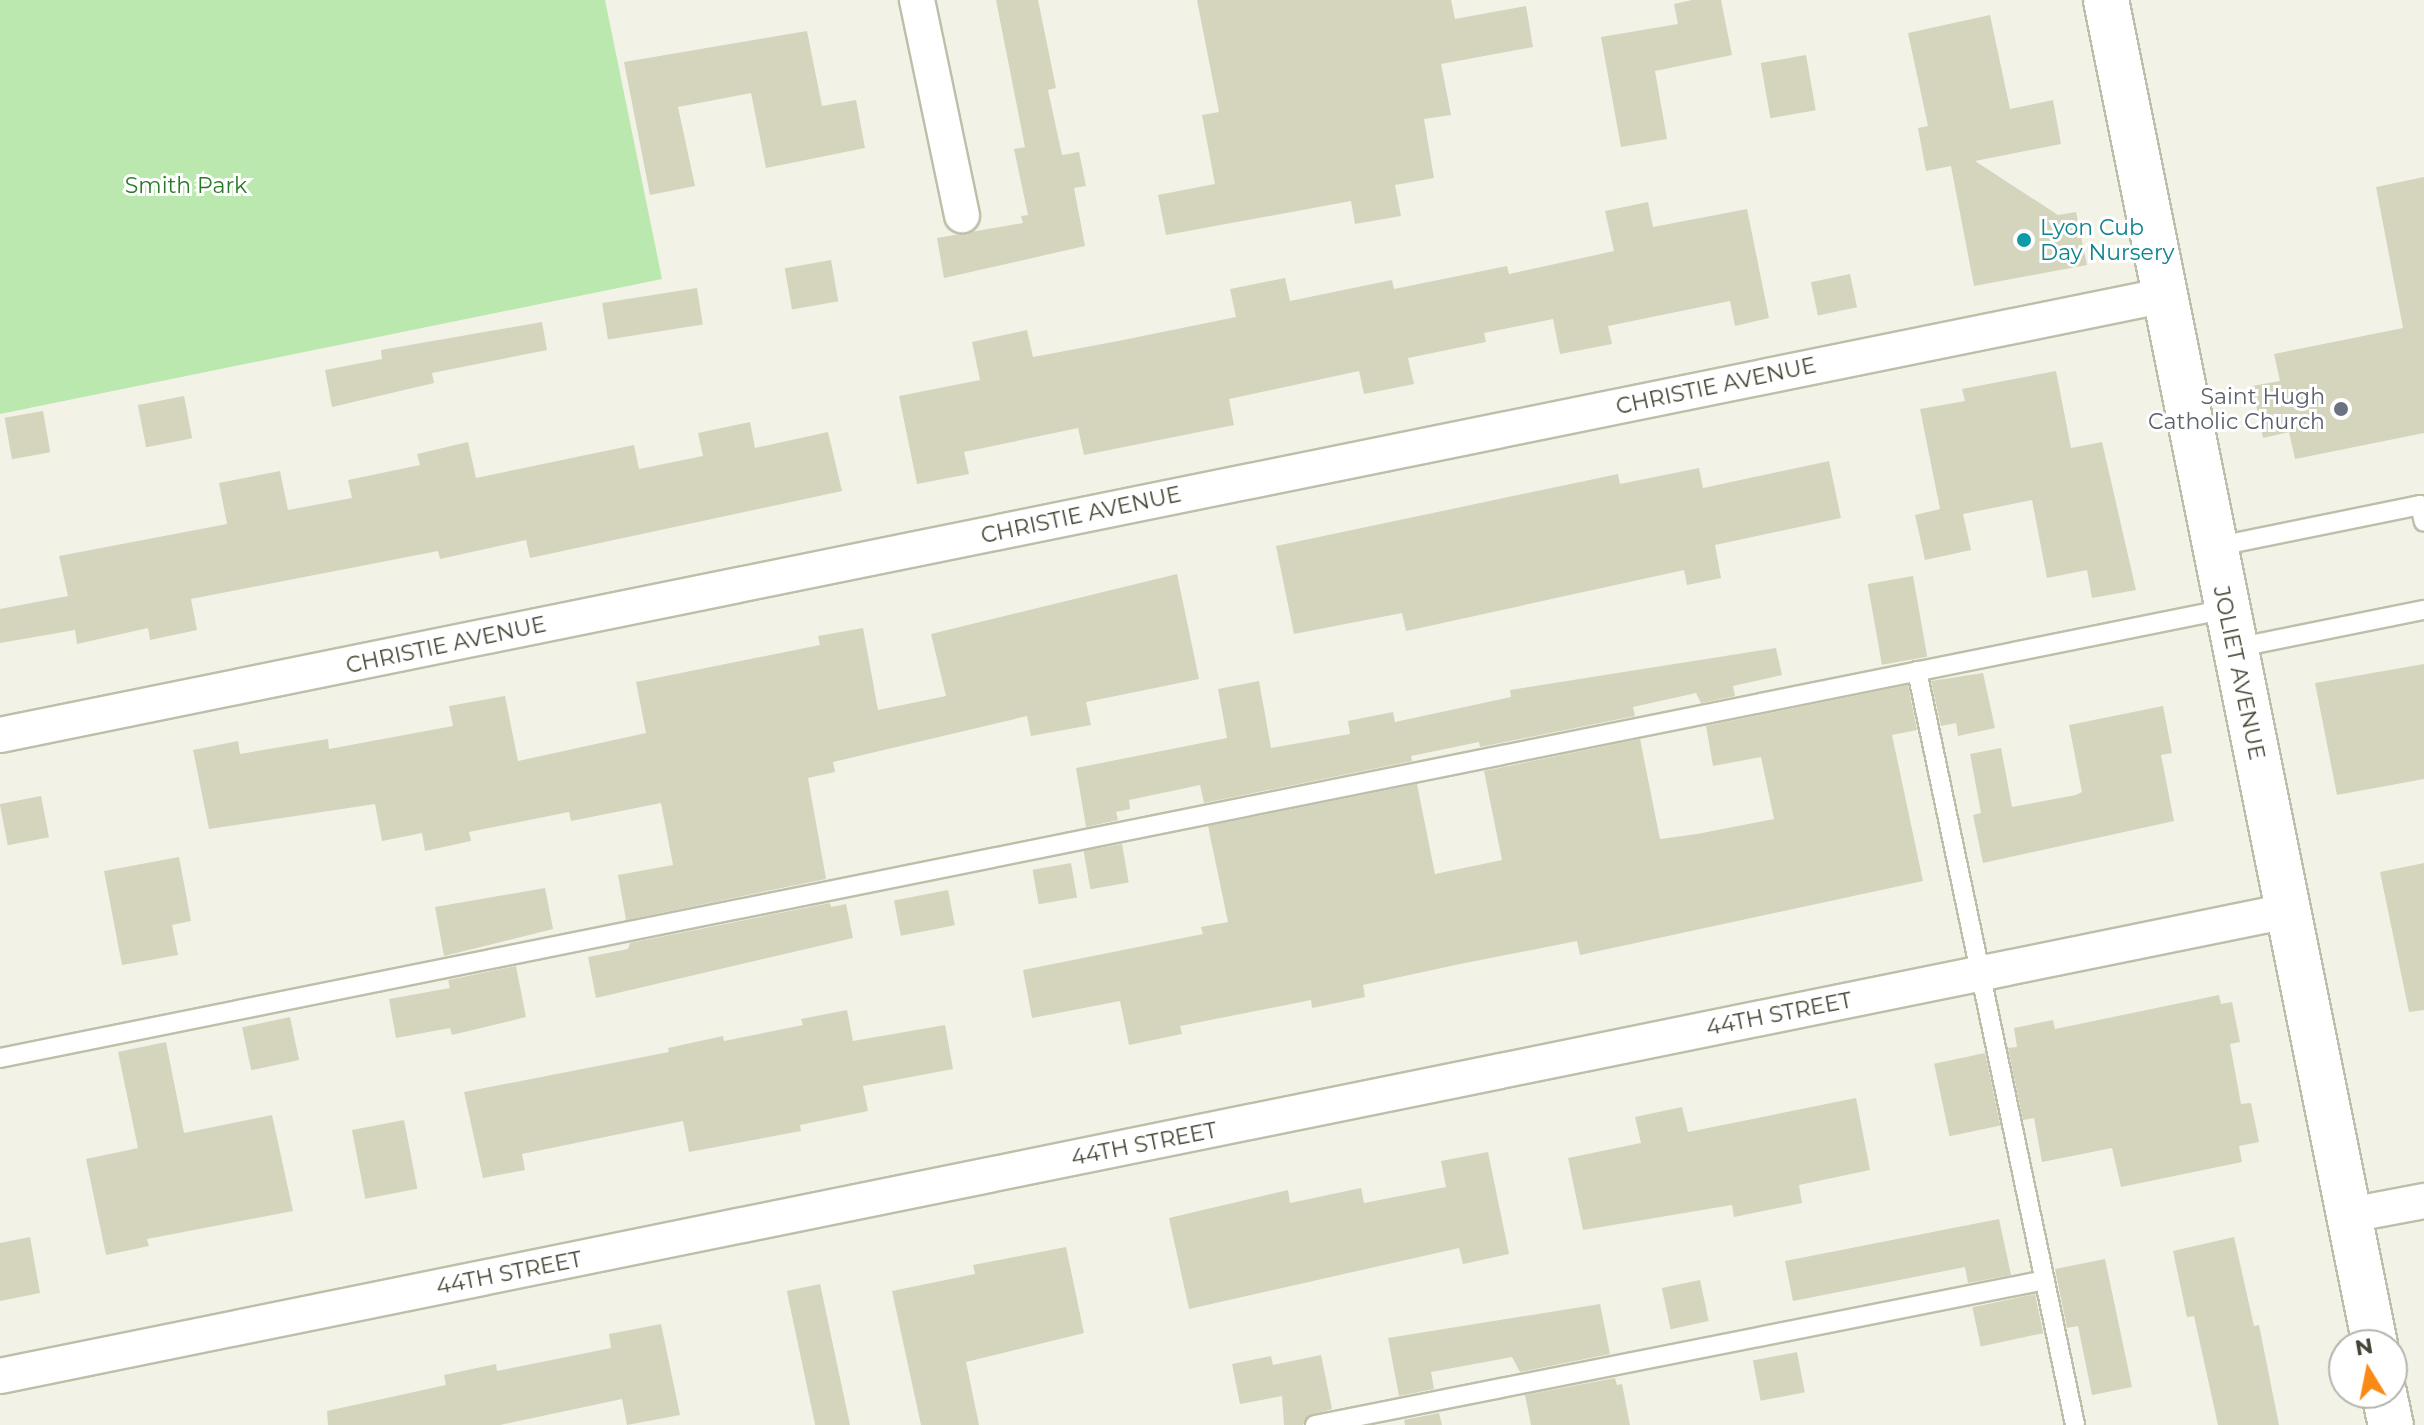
<!DOCTYPE html>
<style>
body{margin:0}
#map{position:relative;width:2424px;height:1425px;overflow:hidden;background:#f2f3e6;font-family:Montserrat,sans-serif}
div>[style]{position:absolute}
[style*='--x']{left:calc(var(--x)*1px);top:calc(var(--y)*1px);width:calc(var(--w)*1px);rotate:calc(var(--a)*1deg)}
.green>*{inset:0;background:#bae8af}
.building>*{inset:0;background:#d5d4bc;transform-origin:0 0}
.roads{filter:drop-shadow(2px 0 #bebfa9) drop-shadow(-2px 0 #bebfa9) drop-shadow(0 2px #bebfa9) drop-shadow(0 -2px #bebfa9)}
.service>*{height:18px;margin:-9px;padding:0 9px;transform-origin:9px;border-radius:9px;background:#fff}
.minor>*{height:34px;margin:-17px;padding:0 17px;transform-origin:17px;border-radius:17px;background:#fff}
.tertiary>*{height:44px;margin:-22px;padding:0 22px;transform-origin:22px;border-radius:22px;background:#fff}
.dots>*{width:22px;height:22px;translate:-50% -50%;box-sizing:border-box;border:4px solid #fff;border-radius:50%}
span{translate:-50% -50%;white-space:nowrap;text-align:center;line-height:1.15;-webkit-text-stroke:6px #fff;paint-order:stroke}
.park-label{font-size:22px;color:#2a7829}
.culture-label{font-size:22px;color:#0d838f}
.left{translate:0 -50%;text-align:left}
.street-label{font-size:22px;color:#464535}
.worship-label{font-size:22px;color:#5b616d}
.right{translate:-100% -50%;text-align:right}
.north{position:absolute;left:2328px;top:1329px;width:80px;height:80px;box-sizing:border-box;background:#fff;border:2px solid #b5b5ae;border-radius:50%;rotate:350deg;font-size:22px;font-weight:700;line-height:32px;text-align:center;color:#464535}
.north::after{content:'';display:block;margin:auto;width:28px;height:36px;background:#fa8a17;clip-path:polygon(50% 0,100% 100%,50% 72%,0 100%)}
</style>
<div id="map">
<div class="green">
<i style="clip-path:polygon(0 0,605px 0,662px 279px,0 414px)"></i>
</div>
<div class="building">
<i style="clip-path:polygon(996px 0,1038px 0,1056px 88px,1048px 90px,1062px 155px,1079px 152px,1086px 186px,1074px 188px,1085px 246px,944px 278px,937px 238px,1023px 223px,1021px 216px,1028px 215px,1014px 149px,1025px 147px)"></i>
<i style="clip-path:polygon(1197px 0,1451px 0,1455px 19px,1526px 6px,1533px 47px,1441px 64px,1451px 115px,1424px 119px,1434px 178px,1395px 185px,1401px 216px,1355px 224px,1351px 201px,1166px 235px,1158px 195px,1215px 184px,1202px 115px,1219px 112px)"></i>
<i style="clip-path:polygon(1692px 0,1721px 0,1732px 55px,1655px 71px,1667px 139px,1621px 147px,1601px 37px,1678px 24px,1674px 4px)"></i>
<i style="clip-path:polygon(1990px 15px,2010px 109px,2053px 100px,2061px 144px,1975px 161px,2058px 215px,2076px 212px,2087px 265px,1974px 286px,1951px 166px,1926px 171px,1918px 128px,1928px 126px,1908px 33px)"></i>
<i style="clip-path:polygon(807px 31px,822px 106px,856px 100px,865px 148px,766px 168px,751px 93px,678px 107px,695px 186px,650px 195px,624px 62px)"></i>
<i style="left:1806px;top:55px;width:56px;height:46px;rotate:80deg"></i>
<i style="clip-path:polygon(2424px 177px,2424px 433px,2295px 459px,2289px 432px,2263px 438px,2252px 386px,2280px 381px,2274px 354px,2403px 328px,2376px 187px)"></i>
<i style="clip-path:polygon(1648px 202px,1653px 227px,1747px 209px,1769px 318px,1735px 326px,1730px 301px,1608px 326px,1612px 344px,1560px 354px,1553px 319px,1484px 333px,1486px 342px,1408px 358px,1414px 384px,1364px 394px,1359px 371px,1229px 399px,1234px 425px,1084px 455px,1078px 428px,964px 452px,969px 474px,917px 484px,899px 396px,980px 380px,972px 342px,1027px 330px,1033px 357px,1118px 341px,1236px 317px,1230px 289px,1285px 278px,1290px 301px,1392px 280px,1394px 289px,1507px 266px,1509px 274px,1614px 251px,1605px 211px)"></i>
<i style="left:831px;top:260px;width:42px;height:47px;rotate:80deg"></i>
<i style="left:1850px;top:274px;width:34px;height:40px;rotate:78deg"></i>
<i style="left:697px;top:288px;width:37px;height:96px;rotate:81deg"></i>
<i style="clip-path:polygon(542px 322px,547px 350px,432px 373px,434px 383px,332px 407px,325px 370px,382px 359px,381px 350px)"></i>
<i style="clip-path:polygon(2056px 371px,2071px 448px,2102px 442px,2136px 590px,2092px 598px,2087px 570px,2047px 578px,2032px 500px,1963px 514px,1971px 550px,1925px 560px,1915px 515px,1940px 509px,1920px 409px,1965px 401px,1962px 389px)"></i>
<i style="left:184px;top:396px;width:43px;height:47px;rotate:79deg"></i>
<i style="left:43px;top:411px;width:42px;height:39px;rotate:80deg"></i>
<i style="clip-path:polygon(750px 422px,755px 448px,828px 432px,842px 491px,530px 558px,526px 540px,440px 559px,438px 551px,191px 599px,197px 630px,150px 640px,148px 628px,77px 644px,75px 630px,0 643px,0 609px,68px 596px,59px 556px,227px 524px,219px 483px,280px 471px,288px 510px,352px 498px,348px 480px,420px 465px,417px 454px,468px 442px,476px 478px,634px 445px,639px 469px,703px 456px,698px 433px)"></i>
<i style="clip-path:polygon(1829px 461px,1841px 518px,1715px 545px,1721px 578px,1687px 585px,1684px 570px,1406px 631px,1402px 613px,1294px 634px,1276px 546px,1618px 474px,1620px 484px,1699px 468px,1703px 488px)"></i>
<i style="clip-path:polygon(1177px 574px,1199px 679px,1086px 702px,1091px 725px,1031px 736px,1027px 716px,833px 762px,835px 772px,808px 778px,826px 879px,626px 920px,618px 875px,673px 865px,661px 803px,571px 821px,569px 812px,469px 832px,471px 841px,425px 851px,422px 833px,382px 841px,375px 804px,209px 829px,193px 750px,238px 741px,240px 754px,328px 739px,329px 749px,453px 726px,449px 706px,505px 696px,518px 761px,646px 733px,636px 682px,820px 645px,818px 636px,863px 628px,878px 710px,946px 696px,931px 634px)"></i>
<i style="left:1913px;top:576px;width:82px;height:46px;rotate:80deg"></i>
<i style="clip-path:polygon(1776px 648px,1782px 675px,1733px 686px,1735px 696px,1701px 703px,1696px 693px,1633px 707px,1635px 716px,1480px 747px,1479px 742px,1411px 756px,1412px 761px,1204px 803px,1200px 785px,1129px 800px,1130px 809px,1116px 812px,1118px 820px,1086px 827px,1076px 768px,1227px 738px,1218px 689px,1259px 681px,1271px 748px,1350px 734px,1348px 721px,1393px 712px,1395px 722px,1511px 697px,1510px 690px)"></i>
<i style="clip-path:polygon(2424px 664px,2424px 779px,2337px 795px,2315px 683px)"></i>
<i style="clip-path:polygon(1983px 673px,1995px 728px,1958px 736px,1956px 723px,1941px 726px,1931px 681px)"></i>
<i style="clip-path:polygon(1908px 685px,1917px 730px,1892px 735px,1923px 881px,1580px 955px,1577px 941px,1460px 964px,1363px 985px,1365px 997px,1312px 1008px,1311px 1000px,1180px 1026px,1182px 1034px,1129px 1045px,1120px 1001px,1032px 1018px,1023px 970px,1203px 934px,1201px 927px,1228px 922px,1208px 826px,1417px 784px,1435px 874px,1502px 860px,1484px 771px,1640px 739px,1660px 839px,1697px 834px,1774px 819px,1761px 757px,1713px 766px,1706px 726px)"></i>
<i style="clip-path:polygon(2163px 706px,2172px 753px,2161px 755px,2174px 821px,1983px 863px,1973px 815px,1981px 813px,1970px 754px,2001px 748px,2012px 807px,2076px 795px,2082px 792px,2069px 725px)"></i>
<i style="left:41px;top:796px;width:42px;height:42px;rotate:79deg"></i>
<i style="left:1122px;top:844px;width:39px;height:39px;rotate:80deg"></i>
<i style="clip-path:polygon(179px 857px,191px 921px,172px 925px,178px 955px,122px 965px,104px 871px)"></i>
<i style="left:1071px;top:863px;width:35px;height:39px;rotate:80deg"></i>
<i style="clip-path:polygon(2424px 863px,2424px 1010px,2409px 1012px,2380px 872px)"></i>
<i style="clip-path:polygon(545px 888px,553px 929px,444px 956px,435px 907px)"></i>
<i style="left:948px;top:890px;width:36px;height:55px;rotate:79deg"></i>
<i style="clip-path:polygon(830px 903px,831px 907px,846px 904px,853px 938px,596px 998px,588px 957px,628px 949px,630px 943px)"></i>
<i style="clip-path:polygon(516px 966px,526px 1017px,452px 1035px,450px 1028px,396px 1038px,389px 999px,450px 988px,448px 980px)"></i>
<i style="clip-path:polygon(2219px 995px,2221px 1004px,2232px 1002px,2240px 1042px,2230px 1044px,2241px 1104px,2251px 1103px,2259px 1142px,2239px 1146px,2242px 1162px,2121px 1187px,2112px 1148px,2042px 1162px,2034px 1118px,2023px 1120px,2008px 1048px,2017px 1047px,2014px 1028px,2053px 1020px,2055px 1029px)"></i>
<i style="clip-path:polygon(847px 1010px,853px 1041px,945px 1025px,953px 1069px,863px 1086px,868px 1111px,800px 1125px,801px 1131px,689px 1152px,683px 1121px,522px 1154px,525px 1170px,483px 1178px,464px 1092px,669px 1052px,668px 1048px,723px 1036px,724px 1041px,803px 1025px,801px 1019px)"></i>
<i style="left:290px;top:1017px;width:44px;height:49px;rotate:78deg"></i>
<i style="clip-path:polygon(166px 1042px,184px 1133px,272px 1115px,293px 1211px,147px 1239px,149px 1246px,106px 1255px,86px 1159px,138px 1148px,118px 1052px)"></i>
<i style="left:1985px;top:1053px;width:74px;height:52px;rotate:78deg"></i>
<i style="clip-path:polygon(1856px 1098px,1870px 1170px,1799px 1185px,1802px 1203px,1734px 1217px,1732px 1205px,1583px 1230px,1568px 1158px,1641px 1143px,1635px 1117px,1682px 1107px,1688px 1132px)"></i>
<i style="left:404px;top:1120px;width:70px;height:53px;rotate:79deg"></i>
<i style="clip-path:polygon(1488px 1152px,1509px 1254px,1463px 1264px,1459px 1248px,1189px 1309px,1169px 1218px,1288px 1190px,1290px 1203px,1361px 1188px,1364px 1203px,1446px 1187px,1441px 1161px)"></i>
<i style="clip-path:polygon(1999px 1219px,2011px 1275px,1968px 1283px,1965px 1267px,1793px 1301px,1785px 1261px)"></i>
<i style="clip-path:polygon(30px 1237px,40px 1293px,0 1301px,0 1243px)"></i>
<i style="clip-path:polygon(2234px 1237px,2254px 1326px,2259px 1325px,2279px 1425px,2218px 1425px,2194px 1316px,2187px 1317px,2173px 1251px)"></i>
<i style="clip-path:polygon(1066px 1247px,1084px 1333px,966px 1362px,979px 1425px,921px 1425px,892px 1291px,975px 1274px,973px 1265px)"></i>
<i style="clip-path:polygon(2105px 1259px,2132px 1387px,2092px 1395px,2078px 1326px,2067px 1328px,2055px 1269px)"></i>
<i style="left:1700px;top:1280px;width:42px;height:39px;rotate:78deg"></i>
<i style="left:820px;top:1284px;width:144px;height:34px;rotate:78deg"></i>
<i style="left:2035px;top:1294px;width:40px;height:64px;rotate:78deg"></i>
<i style="clip-path:polygon(1600px 1304px,1610px 1354px,1520px 1372px,1512px 1357px,1431px 1372px,1434px 1389px,1399px 1396px,1388px 1338px)"></i>
<i style="clip-path:polygon(661px 1324px,680px 1415px,627px 1425px,622px 1399px,500px 1425px,328px 1425px,327px 1411px,446px 1385px,444px 1375px,496px 1364px,497px 1371px,611px 1348px,609px 1334px)"></i>
<i style="left:1797px;top:1352px;width:41px;height:45px;rotate:79deg"></i>
<i style="clip-path:polygon(1321px 1355px,1332px 1409px,1308px 1416px,1303px 1425px,1284px 1425px,1282px 1396px,1240px 1404px,1232px 1364px,1271px 1356px,1273px 1365px)"></i>
<i style="clip-path:polygon(1615px 1378px,1617px 1385px,1622px 1384px,1630px 1425px,1531px 1425px,1525px 1395px)"></i>
<i style="clip-path:polygon(1439px 1413px,1442px 1425px,1405px 1425px,1404px 1420px)"></i>
</div>
<div class="roads">
<div class="service">
<i style="--x:2214;--y:547;--w:210;--a:-11.5"></i>
<i style="--x:2420;--y:505;--w:17;--a:77"></i>
<i style="--x:2235;--y:648;--w:193;--a:-11.4"></i>
<i style="--x:1917;--y:671;--w:770;--a:78.16"></i>
<i style="--x:0;--y:1058;--w:2271;--a:-11.4"></i>
<i style="--x:1315;--y:1425;--w:744;--a:-11.23"></i>
</div>
<div class="minor">
<i style="--x:917;--y:0;--w:220;--a:78.2"></i>
<i style="--x:0;--y:735;--w:2206;--a:-11.48"></i>
<i style="--x:2350;--y:1215;--w:75;--a:-10.7"></i>
<i style="--x:0;--y:1376;--w:2335;--a:-11.49"></i>
</div>
<div class="tertiary">
<i style="--x:2106;--y:0;--w:1372;--a:78.69"></i>
<i style="--x:2384;--y:1393;--w:33;--a:78"></i>
</div>
</div>
<div class="dots">
<i style="left:2024px;top:240px;background:#0f9aa8"></i>
<i style="left:2341px;top:409px;background:#6b7280"></i>
</div>
<div class="park-label">
<span style="left:186px;top:186px">Smith Park</span>
</div>
<div class="culture-label">
<span class="left" style="left:2040px;top:240px">Lyon Cub<br>Day Nursery</span>
</div>
<div class="street-label">
<span style="left:1716px;top:386px;rotate:-12deg">CHRISTIE AVENUE</span>
<span style="left:1081px;top:515px;rotate:-12deg">CHRISTIE AVENUE</span>
<span style="left:446px;top:645px;rotate:-12deg">CHRISTIE AVENUE</span>
<span style="left:2239px;top:673px;rotate:78deg">JOLIET AVENUE</span>
<span style="left:1779px;top:1014px;rotate:-11deg">44TH STREET</span>
<span style="left:1144px;top:1144px;rotate:-11deg">44TH STREET</span>
<span style="left:509px;top:1273px;rotate:-11deg">44TH STREET</span>
</div>
<div class="worship-label">
<span class="right" style="left:2325px;top:409px">Saint Hugh<br>Catholic Church</span>
</div>
<div class="north">N</div>
</div>
